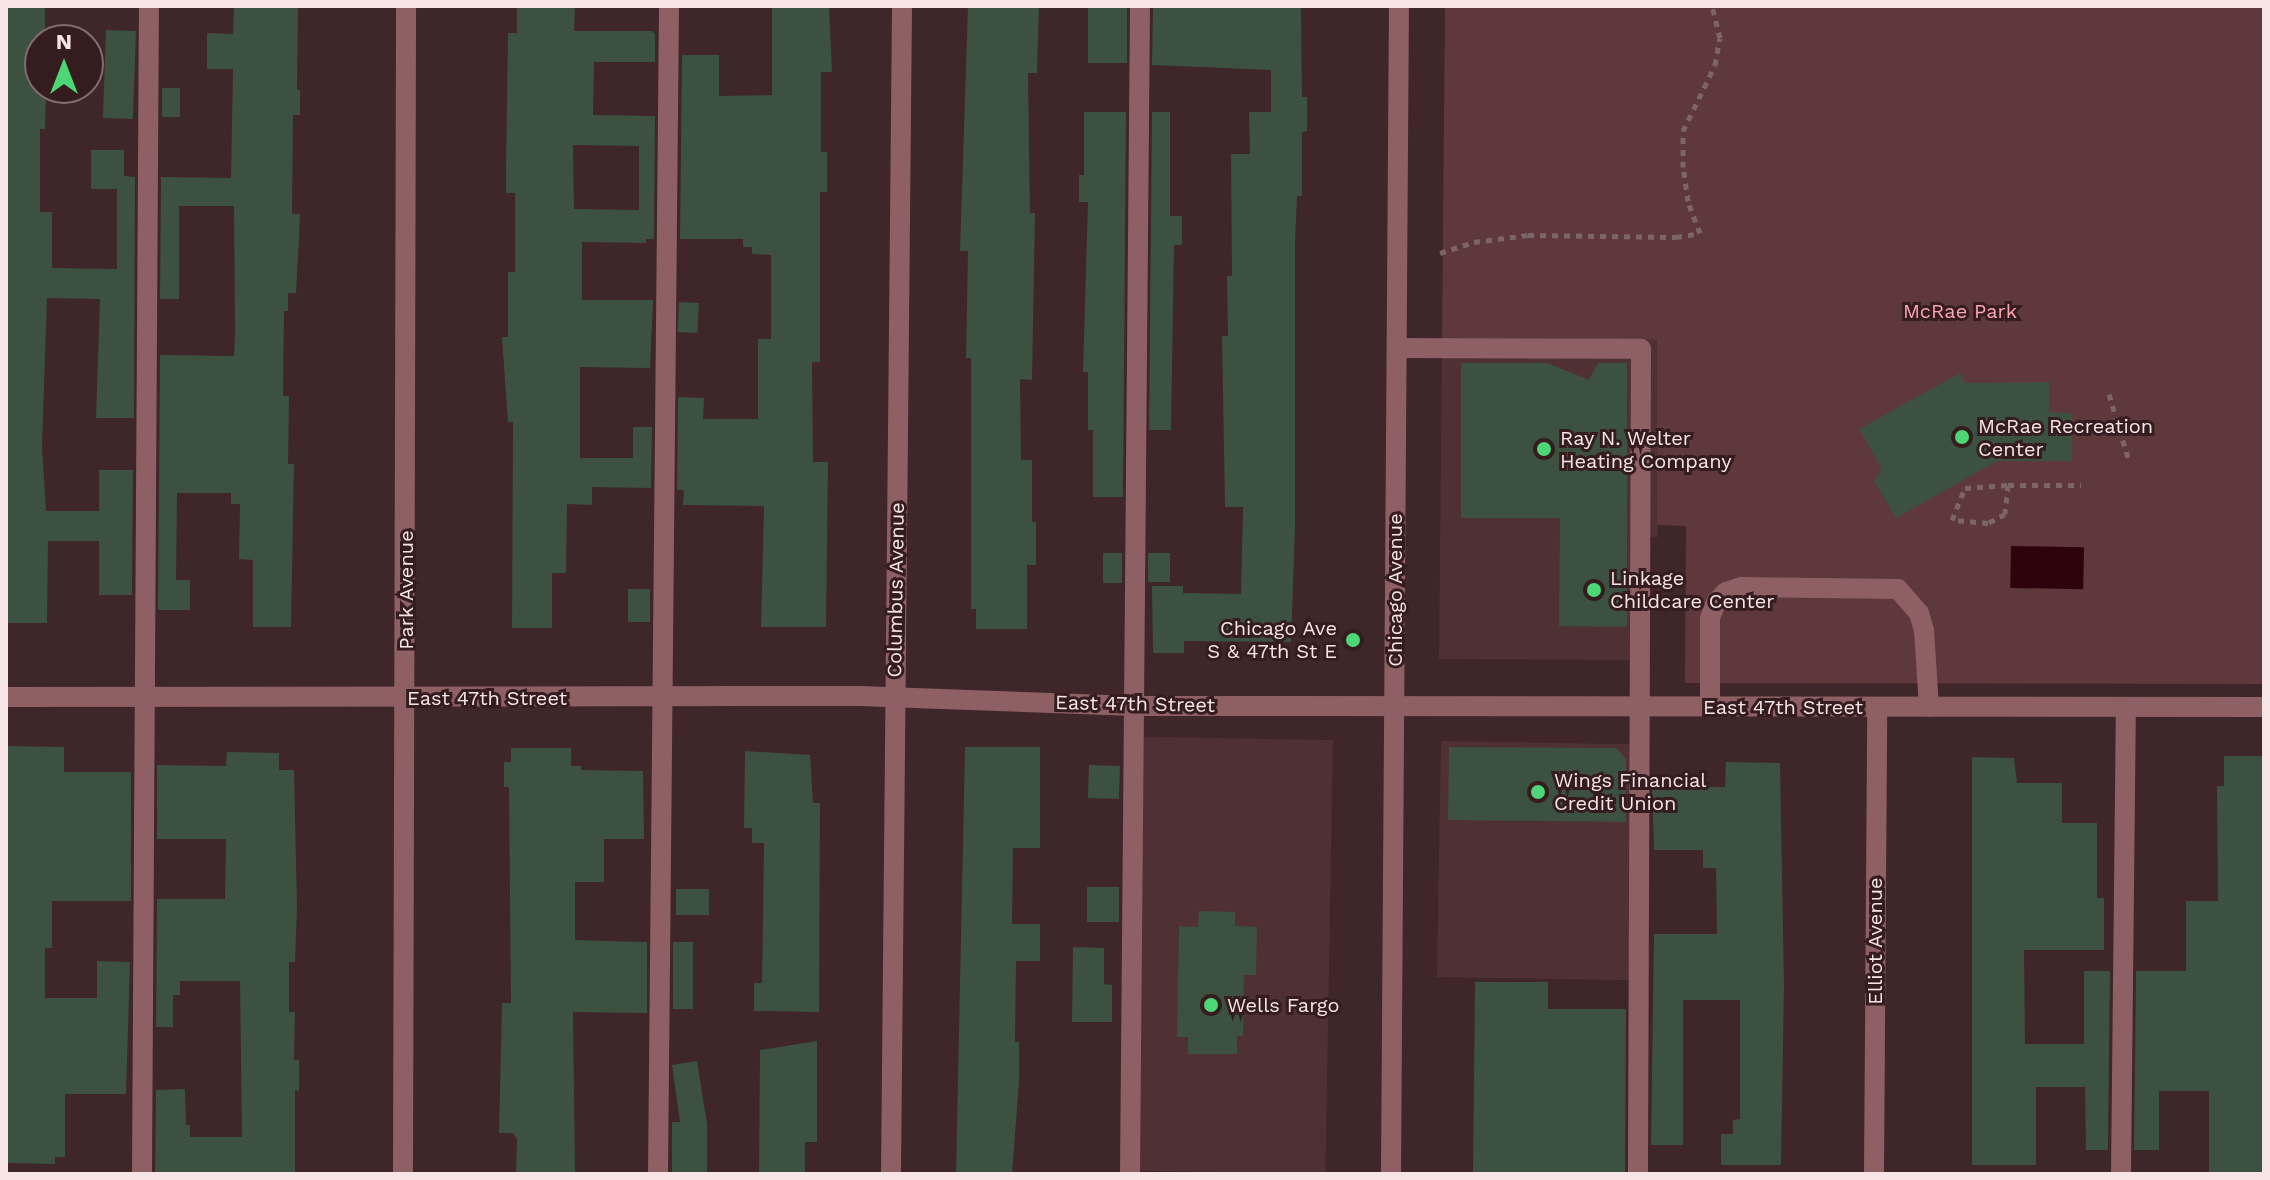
<!DOCTYPE html>
<style>
body{margin:0}
#map{position:relative;width:2270px;height:1180px;overflow:hidden;background:#3f2628;font-family:"Work Sans",sans-serif}
div>[style]{position:absolute}
[style*='--x']{left:calc(var(--x)*1px);top:calc(var(--y)*1px);width:calc(var(--w)*1px);rotate:calc(var(--a)*1deg)}
.built>*{inset:0;background:#4f3033;transform-origin:0 0}
.green>*{inset:0;background:#5f383c}
.water>*{inset:0;background:#2f030c;transform-origin:0 0}
.building>*{inset:0;background:#3c5140;transform-origin:0 0}
.path>*{height:5px;margin-top:-2.5px;transform-origin:0;background:repeating-linear-gradient(90deg,#7c6567 0 6px,transparent 0 12px)}
.minor>*{height:20px;margin:-10px;padding:0 10px;transform-origin:10px;border-radius:10px;background:#8e6064}
.dots>*{width:22px;height:22px;translate:-50% -50%;box-sizing:border-box;border:4px solid #341c1f;border-radius:50%}
span{translate:-50% -50%;white-space:nowrap;text-align:center;line-height:1.15;-webkit-text-stroke:6px #341c1f;paint-order:stroke}
.park-label{font-size:20px;color:#fca5ae}
.poi-label{font-size:20px;color:#f7e5e6}
.left{translate:0 -50%;text-align:left}
.right{translate:-100% -50%;text-align:right}
.street-label{font-size:20px;color:#f7e5e6}
.frame{position:absolute;inset:0;border:8px solid #f7e5e6;pointer-events:none}
.north{position:absolute;left:24px;top:24px;width:80px;height:80px;box-sizing:border-box;background:#341c1f;border:2px solid #826c6f;border-radius:50%;rotate:0deg;font-size:22px;font-weight:700;line-height:32px;text-align:center;color:#f7e5e6}
.north::after{content:'';display:block;margin:auto;width:28px;height:36px;background:#4dd676;clip-path:polygon(50% 0,100% 100%,50% 72%,0 100%)}
</style>
<div id="map">
<div class="built">
<i style="clip-path:polygon(1657px 338px,1658px 537px,1637px 536px,1636px 660px,1439px 659px,1442px 340px)"></i>
<i style="left:1333px;top:740px;width:434px;height:193px;rotate:91deg"></i>
<i style="left:1441px;top:741px;width:192px;height:236px;rotate:1deg"></i>
</div>
<div class="green">
<i style="clip-path:polygon(1445px 6px,2264px 6px,2264px 684px,1685px 683px,1686px 526px,1657px 525px,1657px 339px,1442px 340px)"></i>
</div>
<div class="water">
<i style="left:2011px;top:546px;width:73px;height:42px;rotate:1deg"></i>
</div>
<div class="building">
<i style="clip-path:polygon(6px 6px,45px 6px,45px 40px,40px 40px,40px 92px,46px 92px,45px 129px,40px 129px,40px 212px,52px 212px,52px 268px,117px 269px,117px 189px,91px 189px,91px 150px,124px 150px,124px 176px,135px 177px,134px 418px,96px 418px,100px 299px,47px 298px,42px 447px,46px 511px,99px 511px,99px 470px,133px 470px,132px 595px,99px 595px,99px 541px,48px 541px,47px 623px,6px 623px)"></i>
<i style="clip-path:polygon(234px 6px,298px 6px,297px 90px,300px 90px,300px 115px,293px 115px,292px 214px,300px 214px,299px 240px,296px 293px,288px 293px,288px 311px,284px 311px,283px 396px,289px 396px,288px 464px,294px 464px,291px 627px,253px 627px,253px 560px,239px 559px,240px 504px,231px 504px,231px 493px,177px 493px,176px 580px,190px 580px,190px 610px,158px 610px,160px 355px,234px 356px,235px 332px,234px 206px,179px 206px,179px 299px,160px 299px,161px 177px,231px 178px,233px 69px,207px 69px,207px 33px,233px 34px)"></i>
<i style="clip-path:polygon(evenodd,517px 6px,575px 6px,574px 31px,652px 31px,655px 34px,655px 62px,594px 62px,593px 115px,655px 116px,654px 239px,646px 239px,646px 243px,582px 242px,582px 300px,653px 300px,650px 368px,580px 367px,580px 458px,633px 458px,633px 427px,652px 427px,651px 488px,592px 487px,592px 505px,567px 504px,566px 573px,552px 573px,552px 628px,512px 628px,513px 422px,508px 422px,502px 337px,508px 337px,508px 272px,515px 272px,515px 193px,506px 193px,506px 166px,508px 33px,517px 33px,517px 6px,573px 145px,639px 146px,639px 210px,574px 209px,573px 145px)"></i>
<i style="clip-path:polygon(772px 6px,829px 6px,832px 72px,821px 72px,821px 152px,827px 152px,827px 192px,820px 192px,820px 362px,812px 362px,813px 462px,828px 462px,826px 627px,761px 627px,764px 506px,683px 505px,684px 490px,677px 490px,678px 397px,704px 398px,703px 419px,758px 419px,758px 339px,771px 339px,771px 255px,752px 254px,752px 247px,743px 247px,743px 239px,680px 239px,682px 55px,719px 55px,719px 96px,772px 95px)"></i>
<i style="clip-path:polygon(968px 6px,1039px 6px,1037px 73px,1028px 73px,1030px 213px,1035px 213px,1032px 380px,1020px 379px,1021px 460px,1032px 460px,1032px 522px,1036px 522px,1036px 565px,1027px 565px,1027px 629px,976px 629px,976px 609px,971px 609px,971px 358px,966px 358px,968px 251px,960px 251px)"></i>
<i style="left:1088px;top:6px;width:39px;height:57px"></i>
<i style="clip-path:polygon(1153px 6px,1301px 6px,1302px 97px,1307px 97px,1307px 131px,1302px 132px,1302px 196px,1297px 196px,1295px 243px,1295px 528px,1291px 642px,1184px 641px,1184px 653px,1153px 653px,1152px 586px,1183px 586px,1183px 593px,1241px 594px,1243px 507px,1225px 507px,1222px 336px,1228px 336px,1227px 276px,1232px 276px,1231px 154px,1250px 154px,1249px 112px,1271px 112px,1271px 70px,1152px 65px)"></i>
<i style="left:106px;top:30px;width:30px;height:88px;rotate:2deg"></i>
<i style="left:162px;top:88px;width:18px;height:29px"></i>
<i style="clip-path:polygon(1084px 112px,1126px 112px,1123px 497px,1093px 497px,1093px 430px,1088px 430px,1088px 372px,1083px 372px,1088px 202px,1079px 202px,1079px 175px,1084px 175px)"></i>
<i style="clip-path:polygon(1152px 112px,1170px 112px,1170px 216px,1182px 216px,1182px 245px,1174px 245px,1171px 430px,1149px 430px)"></i>
<i style="left:679px;top:302px;width:20px;height:30px;rotate:3deg"></i>
<i style="clip-path:polygon(1461px 363px,1547px 363px,1589px 380px,1598px 363px,1627px 363px,1627px 627px,1559px 626px,1560px 518px,1461px 518px)"></i>
<i style="clip-path:polygon(1960px 373px,1965px 383px,2049px 382px,2049px 412px,2072px 413px,2072px 461px,1997px 461px,1896px 518px,1874px 481px,1882px 469px,1859px 429px)"></i>
<i style="left:1103px;top:553px;width:19px;height:30px"></i>
<i style="left:1148px;top:553px;width:22px;height:29px"></i>
<i style="left:628px;top:589px;width:22px;height:33px"></i>
<i style="clip-path:polygon(6px 746px,64px 747px,64px 772px,131px 772px,131px 901px,52px 901px,52px 948px,45px 948px,45px 998px,97px 998px,97px 961px,130px 962px,126px 1094px,65px 1094px,65px 1157px,55px 1157px,55px 1164px,6px 1163px)"></i>
<i style="clip-path:polygon(965px 747px,1040px 747px,1040px 848px,1013px 848px,1012px 924px,1040px 924px,1040px 961px,1016px 961px,1015px 1042px,1019px 1042px,1019px 1082px,1012px 1174px,956px 1174px)"></i>
<i style="clip-path:polygon(1449px 747px,1616px 748px,1626px 759px,1626px 822px,1448px 820px)"></i>
<i style="clip-path:polygon(511px 748px,571px 748px,571px 766px,581px 766px,581px 770px,643px 771px,644px 839px,604px 839px,604px 882px,575px 882px,575px 940px,647px 942px,647px 1013px,573px 1012px,575px 1174px,516px 1174px,517px 1139px,513px 1133px,499px 1133px,502px 1003px,511px 1003px,509px 787px,504px 787px,504px 762px,511px 762px)"></i>
<i style="clip-path:polygon(745px 751px,810px 755px,813px 803px,820px 803px,819px 1012px,754px 1011px,754px 983px,762px 983px,764px 843px,752px 843px,752px 828px,744px 828px)"></i>
<i style="clip-path:polygon(227px 752px,279px 753px,279px 770px,294px 770px,297px 907px,295px 962px,289px 962px,289px 1012px,295px 1012px,294px 1060px,299px 1060px,299px 1091px,295px 1090px,295px 1172px,155px 1174px,156px 1090px,185px 1089px,186px 1125px,190px 1125px,190px 1137px,242px 1137px,240px 981px,180px 981px,180px 995px,173px 995px,173px 1027px,156px 1027px,157px 899px,225px 899px,226px 839px,157px 839px,157px 765px,226px 766px)"></i>
<i style="clip-path:polygon(2224px 756px,2264px 756px,2264px 1174px,2209px 1174px,2209px 1091px,2159px 1091px,2159px 1150px,2134px 1150px,2136px 971px,2186px 971px,2186px 901px,2218px 901px,2217px 786px,2224px 786px)"></i>
<i style="clip-path:polygon(1972px 757px,2014px 758px,2017px 783px,2062px 783px,2062px 823px,2097px 823px,2097px 898px,2104px 898px,2104px 950px,2024px 950px,2025px 1044px,2084px 1044px,2084px 971px,2110px 971px,2108px 1150px,2086px 1150px,2085px 1087px,2036px 1087px,2036px 1165px,1972px 1165px)"></i>
<i style="clip-path:polygon(1726px 762px,1780px 763px,1784px 985px,1781px 1165px,1721px 1165px,1721px 1134px,1733px 1134px,1733px 1120px,1740px 1119px,1740px 1000px,1683px 1000px,1683px 1145px,1651px 1145px,1654px 934px,1717px 934px,1716px 868px,1703px 868px,1703px 850px,1654px 850px,1652px 787px,1725px 787px)"></i>
<i style="left:1089px;top:765px;width:31px;height:33px;rotate:2deg"></i>
<i style="left:1119px;top:887px;width:35px;height:32px;rotate:90deg"></i>
<i style="left:676px;top:889px;width:33px;height:26px"></i>
<i style="clip-path:polygon(1199px 911px,1235px 912px,1235px 926px,1257px 927px,1256px 975px,1244px 975px,1243px 1036px,1237px 1036px,1237px 1054px,1188px 1054px,1188px 1037px,1177px 1037px,1179px 926px,1198px 927px)"></i>
<i style="left:673px;top:942px;width:20px;height:67px"></i>
<i style="clip-path:polygon(1073px 947px,1104px 948px,1104px 984px,1112px 985px,1112px 1022px,1072px 1022px)"></i>
<i style="clip-path:polygon(1475px 982px,1548px 982px,1548px 1009px,1626px 1009px,1625px 1174px,1473px 1172px)"></i>
<i style="clip-path:polygon(817px 1041px,817px 1142px,805px 1142px,805px 1174px,759px 1174px,760px 1050px)"></i>
<i style="clip-path:polygon(697px 1061px,707px 1124px,707px 1174px,672px 1174px,672px 1122px,680px 1122px,672px 1065px)"></i>
</div>
<div class="path">
<i style="--x:1440;--y:253;--w:36;--a:-18"></i>
<i style="--x:1474;--y:242;--w:54;--a:-7.4"></i>
<i style="--x:1528;--y:235;--w:148;--a:0.8"></i>
<i style="--x:1676;--y:237;--w:24;--a:-9"></i>
<i style="--x:1700;--y:233;--w:34;--a:-111"></i>
<i style="--x:1688;--y:201;--w:34;--a:-98"></i>
<i style="--x:1683;--y:167;--w:36;--a:-90"></i>
<i style="--x:1683;--y:131;--w:73;--a:-64.1"></i>
<i style="--x:1715;--y:65;--w:27;--a:-80"></i>
<i style="--x:1720;--y:38;--w:33;--a:-104"></i>
<i style="--x:2109;--y:394;--w:70;--a:73.4"></i>
<i style="--x:2008;--y:485;--w:29;--a:96"></i>
<i style="--x:2005;--y:514;--w:19;--a:152"></i>
<i style="--x:1988;--y:523;--w:36;--a:-175"></i>
<i style="--x:1952;--y:520;--w:35;--a:-68"></i>
<i style="--x:1965;--y:488;--w:43;--a:-4"></i>
<i style="--x:2008;--y:485;--w:73;--a:0"></i>
</div>
<div class="minor">
<i style="--x:1397;--y:348;--w:244;--a:0.2"></i>
<i style="--x:1641;--y:349;--w:825;--a:90.21"></i>
<i style="--x:6;--y:697;--w:853;--a:-0.07"></i>
<i style="--x:859;--y:696;--w:276;--a:2.1"></i>
<i style="--x:1135;--y:706;--w:1129;--a:0.05"></i>
<i style="--x:1710;--y:706;--w:88;--a:-90"></i>
<i style="--x:1710;--y:618;--w:17;--a:-69"></i>
<i style="--x:1716;--y:602;--w:14;--a:-45"></i>
<i style="--x:1726;--y:592;--w:16;--a:-18"></i>
<i style="--x:1741;--y:587;--w:157;--a:0.7"></i>
<i style="--x:1898;--y:589;--w:32;--a:49"></i>
<i style="--x:1919;--y:613;--w:18;--a:74"></i>
<i style="--x:1924;--y:630;--w:77;--a:86.3"></i>
<i style="--x:142;--y:1174;--w:1168;--a:-89.66"></i>
<i style="--x:403;--y:1174;--w:1168;--a:-89.85"></i>
<i style="--x:658;--y:1174;--w:1168;--a:-89.46"></i>
<i style="--x:891;--y:1174;--w:1168;--a:-89.46"></i>
<i style="--x:1130;--y:1174;--w:1168;--a:-89.51"></i>
<i style="--x:1391;--y:1174;--w:1168;--a:-89.61"></i>
<i style="--x:1874;--y:1174;--w:467;--a:-89.6"></i>
<i style="--x:2121;--y:1174;--w:467;--a:-89.4"></i>
</div>
<div class="dots">
<i style="left:1962px;top:437px;background:#4dd676"></i>
<i style="left:1544px;top:449px;background:#4dd676"></i>
<i style="left:1594px;top:590px;background:#4dd676"></i>
<i style="left:1353px;top:640px;background:#4dd676"></i>
<i style="left:1538px;top:792px;background:#4dd676"></i>
<i style="left:1211px;top:1005px;background:#4dd676"></i>
</div>
<div class="park-label">
<span style="left:1960px;top:311px">McRae Park</span>
</div>
<div class="poi-label">
<span class="left" style="left:1978px;top:438px">McRae Recreation<br>Center</span>
<span class="left" style="left:1560px;top:450px">Ray N. Welter<br>Heating Company</span>
<span class="left" style="left:1610px;top:590px">Linkage<br>Childcare Center</span>
<span class="right" style="left:1337px;top:640px">Chicago Ave<br>S &amp; 47th St E</span>
<span class="left" style="left:1554px;top:792px">Wings Financial<br>Credit Union</span>
<span class="left" style="left:1227px;top:1005px">Wells Fargo</span>
</div>
<div class="street-label">
<span style="left:406px;top:590px;rotate:-90deg">Park Avenue</span>
<span style="left:896px;top:590px;rotate:-89deg">Columbus Avenue</span>
<span style="left:1395px;top:590px;rotate:-90deg">Chicago Avenue</span>
<span style="left:487px;top:698px">East 47th Street</span>
<span style="left:1135px;top:704px;rotate:1deg">East 47th Street</span>
<span style="left:1783px;top:707px">East 47th Street</span>
<span style="left:1875px;top:941px;rotate:-90deg">Elliot Avenue</span>
</div>
<div class="frame"></div>
<div class="north">N</div>
</div>
